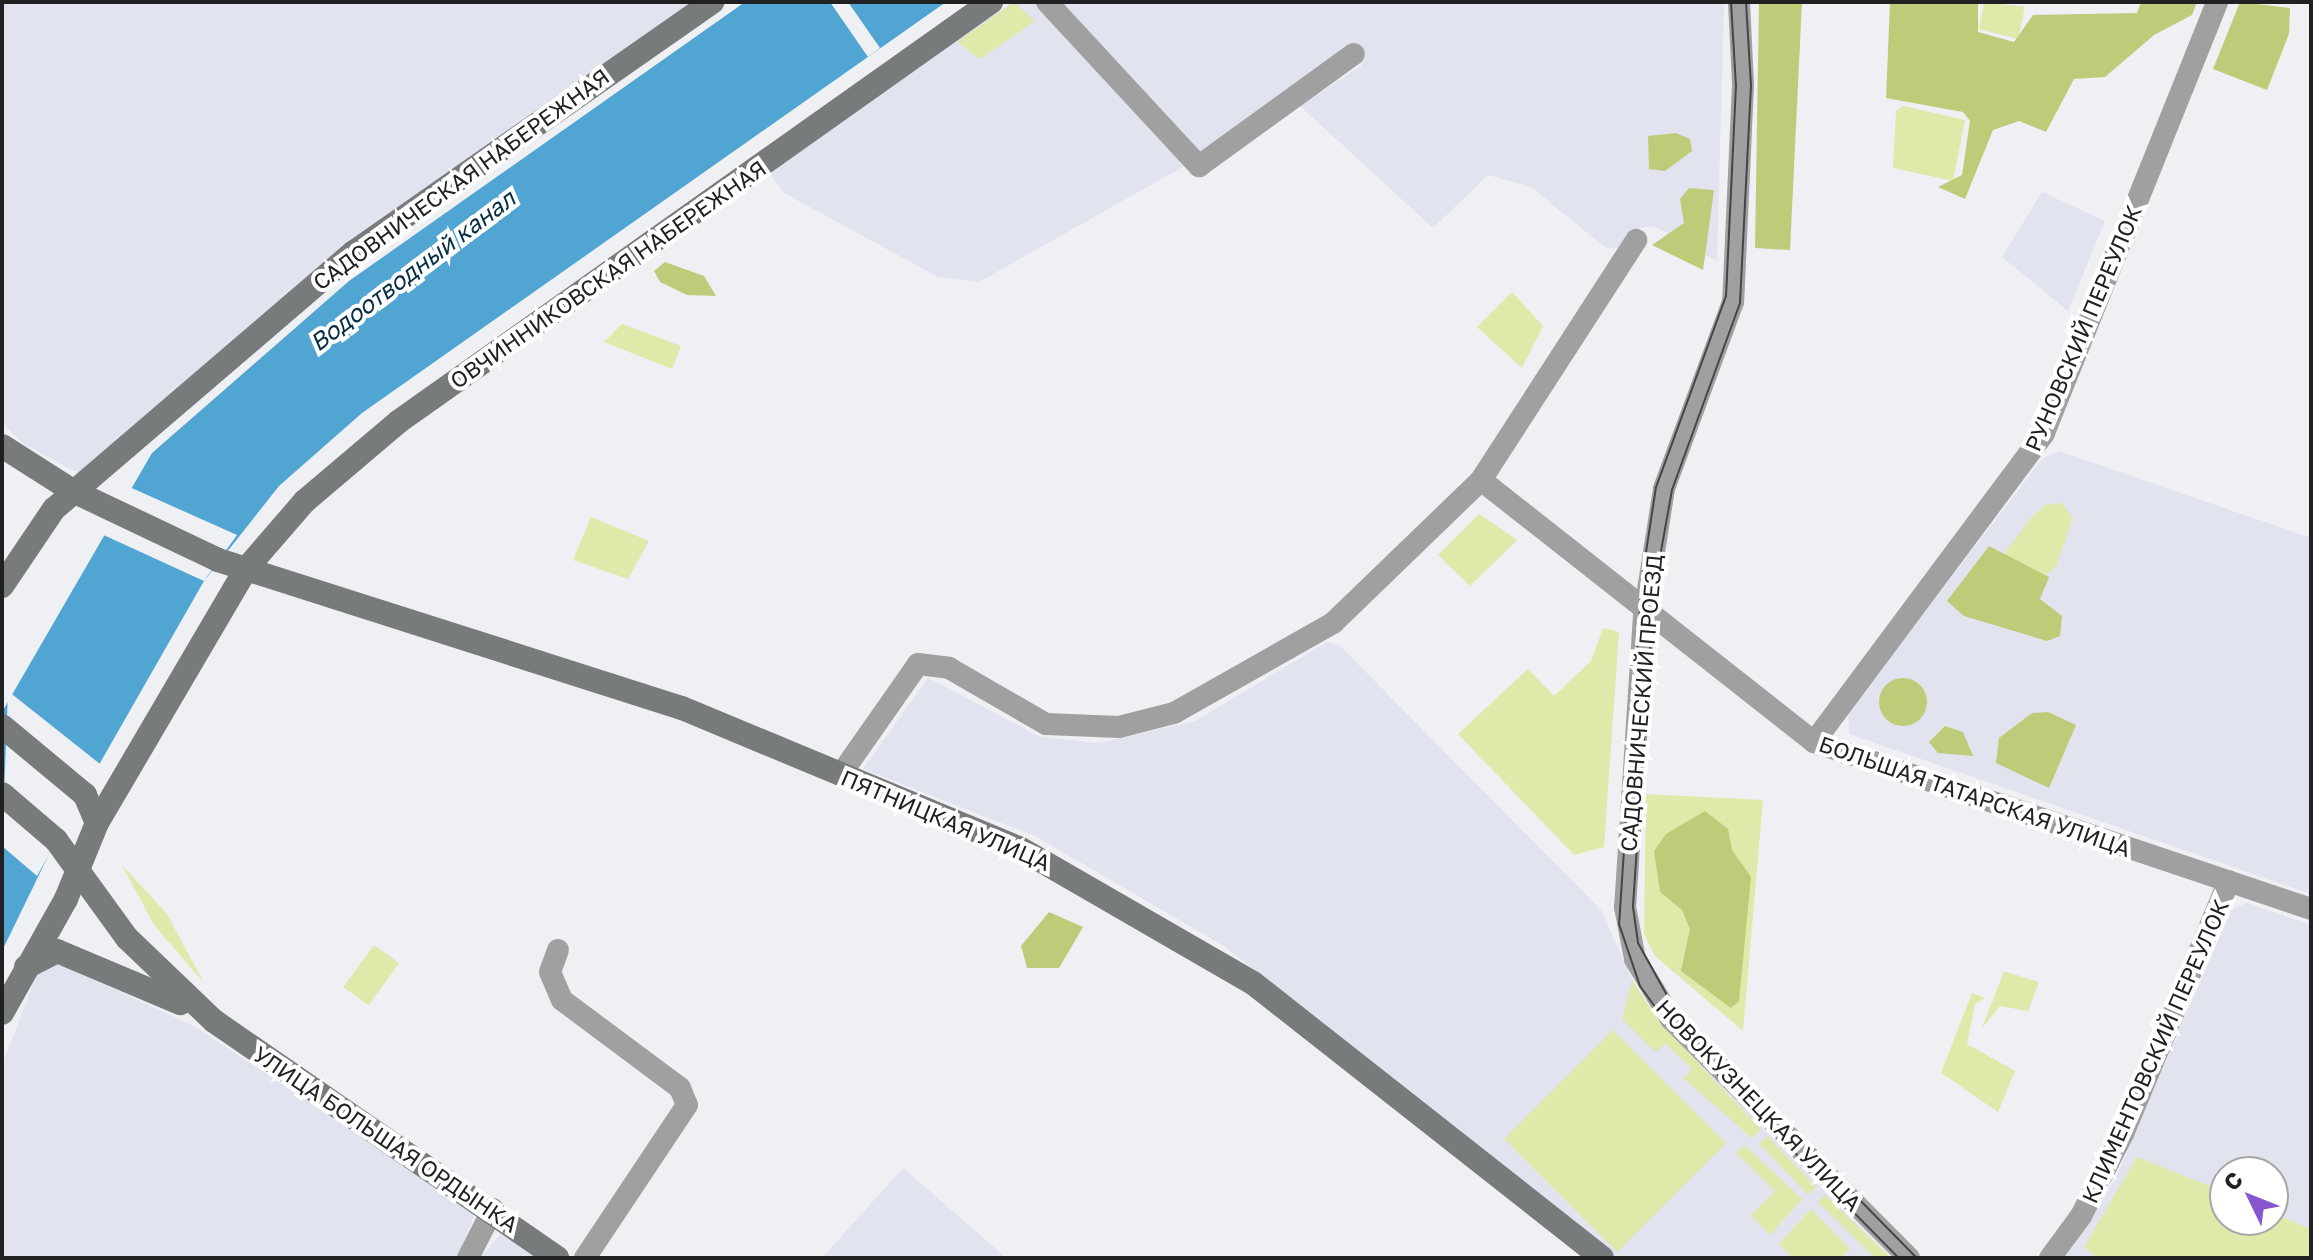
<!DOCTYPE html>
<meta charset="utf-8">
<style>
body{margin:0}
#map{position:relative;width:2313px;height:1260px;overflow:hidden;background:#eff0f4;font-family:"Golos Text",sans-serif}
div>[style]{position:absolute}
[style*='--x']{left:calc(var(--x)*1px);top:calc(var(--y)*1px);width:calc(var(--w)*1px);rotate:calc(var(--a)*1deg)}
.built>*{inset:0;background:#e1e3ee}
.green>*{inset:0;background:#dee9aa;transform-origin:0 0}
.forest>*{inset:0;background:#becb79}
.round{border-radius:50%}
.water>*{inset:0;background:#51a5d3}
.pier>*{inset:0;background:#eff0f4}
.street>*{height:22px;margin:-11px;padding:0 11px;transform-origin:11px;border-radius:11px;background:#9fa1a1}
.secondary>*{height:24px;margin:-12px;padding:0 12px;transform-origin:12px;border-radius:12px;background:#787b7c}
.tram>*{height:2px;margin:-1px;padding:0 1px;transform-origin:1px;border-radius:1px;background:#454547}
span{translate:-50% -50%;white-space:nowrap;text-align:center;line-height:1.15;-webkit-text-stroke:8px #fff;paint-order:stroke}
.street-label{font-size:22px;color:#212123}
.water-label{font-size:24px;color:#072e42;font-style:italic}
.frame{position:absolute;inset:0;border:4px solid #212123;pointer-events:none}
.north{position:absolute;left:2209px;top:1156px;width:80px;height:80px;box-sizing:border-box;background:#fff;border:2px solid #a6a6a7;border-radius:50%;rotate:313deg;font-size:22px;font-weight:700;line-height:32px;text-align:center;color:#212123}
.north::after{content:'';display:block;margin:auto;width:28px;height:36px;background:#8756ce;clip-path:polygon(50% 0,100% 100%,50% 72%,0 100%)}
</style>
<div id="map">
<div class="built">
<i style="clip-path:polygon(2px 2px,695px 2px,343px 245px,78px 473px,22px 443px,2px 422px)"></i>
<i style="clip-path:polygon(1013px 2px,1724px 2px,1717px 261px,1654px 226px,1640px 228px,1622px 248px,1606px 248px,1531px 187px,1488px 175px,1433px 228px,1300px 106px,1362px 65px,1349px 46px,1179px 169px,979px 282px,938px 277px,784px 193px,767px 169px)"></i>
<i style="clip-path:polygon(2042px 192px,2105px 221px,2068px 311px,2002px 257px)"></i>
<i style="clip-path:polygon(2059px 451px,2311px 538px,2311px 894px,1849px 734px,1848px 712px,2042px 459px)"></i>
<i style="clip-path:polygon(1327px 642px,1339px 645px,1601px 910px,1636px 988px,1662px 1025px,1891px 1258px,1618px 1258px,1224px 946px,1035px 836px,863px 769px,928px 678px,1041px 737px,1100px 743px,1195px 721px)"></i>
<i style="clip-path:polygon(evenodd,2246px 903px,2311px 925px,2311px 1258px,2065px 1258px,2115px 1180px,2231px 910px,2246px 903px,2225px 1172px,2273px 1172px,2273px 1220px,2225px 1220px,2225px 1172px)"></i>
<i style="clip-path:polygon(50px 960px,194px 1026px,476px 1211px,457px 1258px,2px 1258px,2px 1065px,39px 969px)"></i>
<i style="clip-path:polygon(903px 1168px,964px 1221px,1006px 1258px,822px 1258px)"></i>
<i style="clip-path:polygon(501px 1233px,537px 1258px,481px 1258px)"></i>
</div>
<div class="green">
<i style="clip-path:polygon(1014px 2px,1035px 21px,980px 59px,957px 42px)"></i>
<i style="clip-path:polygon(1984px 2px,2025px 7px,2018px 39px,1979px 29px)"></i>
<i style="clip-path:polygon(1903px 106px,1965px 120px,1953px 181px,1893px 168px,1896px 111px)"></i>
<i style="clip-path:polygon(1512px 292px,1543px 326px,1522px 368px,1477px 327px)"></i>
<i style="clip-path:polygon(622px 324px,681px 346px,672px 369px,604px 342px)"></i>
<i style="clip-path:polygon(2062px 503px,2073px 518px,2056px 566px,2041px 580px,2006px 565px,2006px 551px,2032px 517px,2045px 505px)"></i>
<i style="clip-path:polygon(1479px 514px,1517px 540px,1470px 586px,1438px 555px)"></i>
<i style="clip-path:polygon(591px 517px,649px 541px,628px 579px,573px 560px)"></i>
<i style="clip-path:polygon(1603px 628px,1619px 632px,1604px 847px,1574px 855px,1458px 734px,1528px 669px,1554px 696px,1591px 661px)"></i>
<i style="clip-path:polygon(1646px 794px,1763px 800px,1743px 1031px,1655px 956px,1644px 934px)"></i>
<i style="clip-path:polygon(122px 865px,167px 914px,204px 983px,154px 925px)"></i>
<i style="left:374px;top:945px;width:31px;height:52px;rotate:36deg"></i>
<i style="clip-path:polygon(2004px 971px,2039px 982px,2028px 1011px,2000px 1006px,1982px 1028px)"></i>
<i style="clip-path:polygon(1632px 980px,1662px 1025px,1761px 1129px,1752px 1138px,1683px 1078px,1692px 1069px,1665px 1043px,1656px 1052px,1622px 1019px)"></i>
<i style="clip-path:polygon(1972px 993px,1985px 998px,1975px 1004px,1967px 1044px,2015px 1071px,1998px 1112px,1941px 1073px)"></i>
<i style="left:1613px;top:1030px;width:160px;height:154px;rotate:45deg"></i>
<i style="left:1767px;top:1136px;width:71px;height:11px;rotate:46deg"></i>
<i style="clip-path:polygon(1744px 1145px,1802px 1199px,1770px 1235px,1751px 1215px,1775px 1191px,1736px 1153px)"></i>
<i style="clip-path:polygon(2137px 1157px,2225px 1192px,2225px 1220px,2273px 1220px,2273px 1213px,2311px 1229px,2311px 1258px,2098px 1258px,2084px 1247px)"></i>
<i style="clip-path:polygon(1825px 1195px,1891px 1258px,1875px 1258px,1818px 1202px)"></i>
<i style="clip-path:polygon(1811px 1209px,1850px 1249px,1841px 1258px,1793px 1258px,1779px 1244px)"></i>
</div>
<div class="forest">
<i style="clip-path:polygon(1759px 2px,1802px 2px,1790px 250px,1755px 248px)"></i>
<i style="clip-path:polygon(1890px 2px,1978px 2px,1978px 32px,2014px 42px,2033px 15px,2137px 13px,2141px 2px,2197px 2px,2192px 15px,2154px 35px,2105px 77px,2074px 79px,2046px 132px,2019px 121px,1993px 130px,1965px 199px,1938px 187px,1962px 175px,1970px 121px,1963px 112px,1886px 98px)"></i>
<i style="clip-path:polygon(2240px 2px,2290px 8px,2289px 34px,2267px 90px,2213px 69px)"></i>
<i style="clip-path:polygon(1676px 133px,1690px 139px,1692px 151px,1665px 171px,1649px 169px,1648px 136px)"></i>
<i style="clip-path:polygon(1689px 188px,1714px 190px,1703px 270px,1652px 245px,1684px 223px,1680px 199px)"></i>
<i style="clip-path:polygon(665px 262px,704px 276px,716px 296px,687px 295px,660px 282px,654px 271px)"></i>
<i style="clip-path:polygon(1989px 546px,2049px 577px,2040px 599px,2062px 616px,2060px 636px,2047px 641px,1964px 616px,1947px 601px)"></i>
<i class="round" style="left:1879px;top:678px;width:48px;height:48px"></i>
<i style="clip-path:polygon(2048px 712px,2076px 725px,2049px 788px,1996px 763px,1999px 738px,2032px 713px)"></i>
<i style="clip-path:polygon(1945px 726px,1963px 732px,1973px 756px,1938px 753px,1929px 742px)"></i>
<i style="clip-path:polygon(1705px 811px,1728px 829px,1732px 850px,1751px 877px,1739px 1001px,1731px 1008px,1681px 971px,1690px 929px,1682px 910px,1660px 892px,1654px 851px,1666px 834px)"></i>
<i style="clip-path:polygon(1049px 912px,1083px 927px,1059px 968px,1027px 968px,1021px 946px)"></i>
</div>
<div class="water">
<i style="clip-path:polygon(745px 2px,946px 2px,362px 413px,279px 486px,204px 581px,56px 840px,2px 951px,2px 712px,152px 453px,349px 281px)"></i>
</div>
<div class="pier">
<i style="clip-path:polygon(830px 2px,848px 2px,880px 48px,868px 57px)"></i>
<i style="clip-path:polygon(125px 485px,237px 535px,204px 581px,97px 532px)"></i>
<i style="clip-path:polygon(8px 691px,100px 764px,37px 876px,2px 846px)"></i>
</div>
<div class="street">
<i style="--x:1047;--y:2;--w:224;--a:47.2"></i>
<i style="--x:1199;--y:166;--w:191;--a:-35.9"></i>
<i style="--x:1739;--y:2;--w:83;--a:87.2"></i>
<i style="--x:1743;--y:85;--w:217;--a:92.6"></i>
<i style="--x:1733;--y:302;--w:199;--a:110.3"></i>
<i style="--x:1664;--y:489;--w:128;--a:99"></i>
<i style="--x:1644;--y:615;--w:293;--a:93.7"></i>
<i style="--x:1625;--y:907;--w:53;--a:79.1"></i>
<i style="--x:1635;--y:959;--w:70;--a:59"></i>
<i style="--x:1671;--y:1019;--w:337;--a:45.1"></i>
<i style="--x:1481;--y:480;--w:424;--a:38.2"></i>
<i style="--x:1814;--y:742;--w:524;--a:18.57"></i>
<i style="--x:1814;--y:742;--w:385;--a:-53.3"></i>
<i style="--x:2044;--y:433;--w:464;--a:-68.1"></i>
<i style="--x:841;--y:774;--w:134;--a:-55"></i>
<i style="--x:918;--y:664;--w:31;--a:7"></i>
<i style="--x:949;--y:668;--w:112;--a:30"></i>
<i style="--x:1046;--y:724;--w:73;--a:2.4"></i>
<i style="--x:1119;--y:727;--w:57;--a:-14.3"></i>
<i style="--x:1174;--y:713;--w:183;--a:-29.5"></i>
<i style="--x:1333;--y:623;--w:206;--a:-44"></i>
<i style="--x:1481;--y:480;--w:286;--a:-57.1"></i>
<i style="--x:558;--y:950;--w:23;--a:110"></i>
<i style="--x:550;--y:972;--w:30;--a:67"></i>
<i style="--x:562;--y:1000;--w:147;--a:36.7"></i>
<i style="--x:680;--y:1088;--w:18;--a:68"></i>
<i style="--x:687;--y:1105;--w:184;--a:123.7"></i>
<i style="--x:468;--y:1258;--w:55;--a:-63"></i>
<i style="--x:2050;--y:1258;--w:52;--a:-53.6"></i>
<i style="--x:2081;--y:1216;--w:92;--a:-62.9"></i>
<i style="--x:2123;--y:1134;--w:274;--a:-67.3"></i>
</div>
<div class="secondary">
<i style="--x:2;--y:446;--w:84;--a:32.4"></i>
<i style="--x:73;--y:491;--w:161;--a:25.4"></i>
<i style="--x:218;--y:560;--w:487;--a:17.7"></i>
<i style="--x:682;--y:708;--w:365;--a:22.6"></i>
<i style="--x:1019;--y:848;--w:270;--a:30"></i>
<i style="--x:1253;--y:983;--w:444;--a:38.2"></i>
<i style="--x:2;--y:586;--w:93;--a:-56"></i>
<i style="--x:54;--y:509;--w:395;--a:-40.6"></i>
<i style="--x:354;--y:252;--w:437;--a:-34.9"></i>
<i style="--x:2;--y:726;--w:108;--a:39.7"></i>
<i style="--x:85;--y:795;--w:30;--a:67"></i>
<i style="--x:2;--y:794;--w:71;--a:40.4"></i>
<i style="--x:56;--y:840;--w:121;--a:54.1"></i>
<i style="--x:127;--y:938;--w:120;--a:43.7"></i>
<i style="--x:214;--y:1021;--w:417;--a:34.6"></i>
<i style="--x:26;--y:967;--w:35;--a:-27"></i>
<i style="--x:57;--y:951;--w:134;--a:22.9"></i>
<i style="--x:2;--y:1013;--w:131;--a:-60.7"></i>
<i style="--x:66;--y:899;--w:82;--a:-67.8"></i>
<i style="--x:97;--y:823;--w:294;--a:-59.6"></i>
<i style="--x:246;--y:569;--w:90;--a:-49.1"></i>
<i style="--x:305;--y:501;--w:122;--a:-40.3"></i>
<i style="--x:398;--y:422;--w:727;--a:-35.31"></i>
</div>
<div class="tram">
<i style="--x:1731;--y:2;--w:83;--a:86.6"></i>
<i style="--x:1736;--y:85;--w:211;--a:92.7"></i>
<i style="--x:1726;--y:296;--w:203;--a:110.1"></i>
<i style="--x:1656;--y:487;--w:93;--a:98.7"></i>
<i style="--x:1642;--y:579;--w:346;--a:93.8"></i>
<i style="--x:1619;--y:924;--w:65;--a:71.3"></i>
<i style="--x:1640;--y:986;--w:44;--a:54.2"></i>
<i style="--x:1666;--y:1022;--w:332;--a:45.4"></i>
<i style="--x:1746;--y:2;--w:83;--a:86.6"></i>
<i style="--x:1751;--y:85;--w:218;--a:92.9"></i>
<i style="--x:1740;--y:303;--w:199;--a:110"></i>
<i style="--x:1672;--y:490;--w:102;--a:100.2"></i>
<i style="--x:1654;--y:590;--w:318;--a:93.8"></i>
<i style="--x:1633;--y:907;--w:36;--a:82"></i>
<i style="--x:1638;--y:943;--w:82;--a:60.9"></i>
<i style="--x:1678;--y:1015;--w:341;--a:45.5"></i>
</div>
<div class="street-label">
<span style="left:461px;top:179px;rotate:-36deg">САДОВНИЧЕСКАЯ НАБЕРЕЖНАЯ</span>
<span style="left:608px;top:274px;rotate:-35deg">ОВЧИННИКОВСКАЯ НАБЕРЕЖНАЯ</span>
<span style="left:2083px;top:328px;rotate:-67deg">РУНОВСКИЙ ПЕРЕУЛОК</span>
<span style="left:1641px;top:703px;rotate:-85deg">САДОВНИЧЕСКИЙ ПРОЕЗД</span>
<span style="left:1975px;top:796px;rotate:19deg">БОЛЬШАЯ ТАТАРСКАЯ УЛИЦА</span>
<span style="left:946px;top:820px;rotate:23deg">ПЯТНИЦКАЯ УЛИЦА</span>
<span style="left:2155px;top:1051px;rotate:-66deg">КЛИМЕНТОВСКИЙ ПЕРЕУЛОК</span>
<span style="left:1759px;top:1105px;rotate:46deg">НОВОКУЗНЕЦКАЯ УЛИЦА</span>
<span style="left:386px;top:1139px;rotate:34deg">УЛИЦА БОЛЬШАЯ ОРДЫНКА</span>
</div>
<div class="water-label">
<span style="left:412px;top:270px;rotate:-37deg">Водоотводный канал</span>
</div>
<div class="frame"></div>
<div class="north">С</div>
</div>
